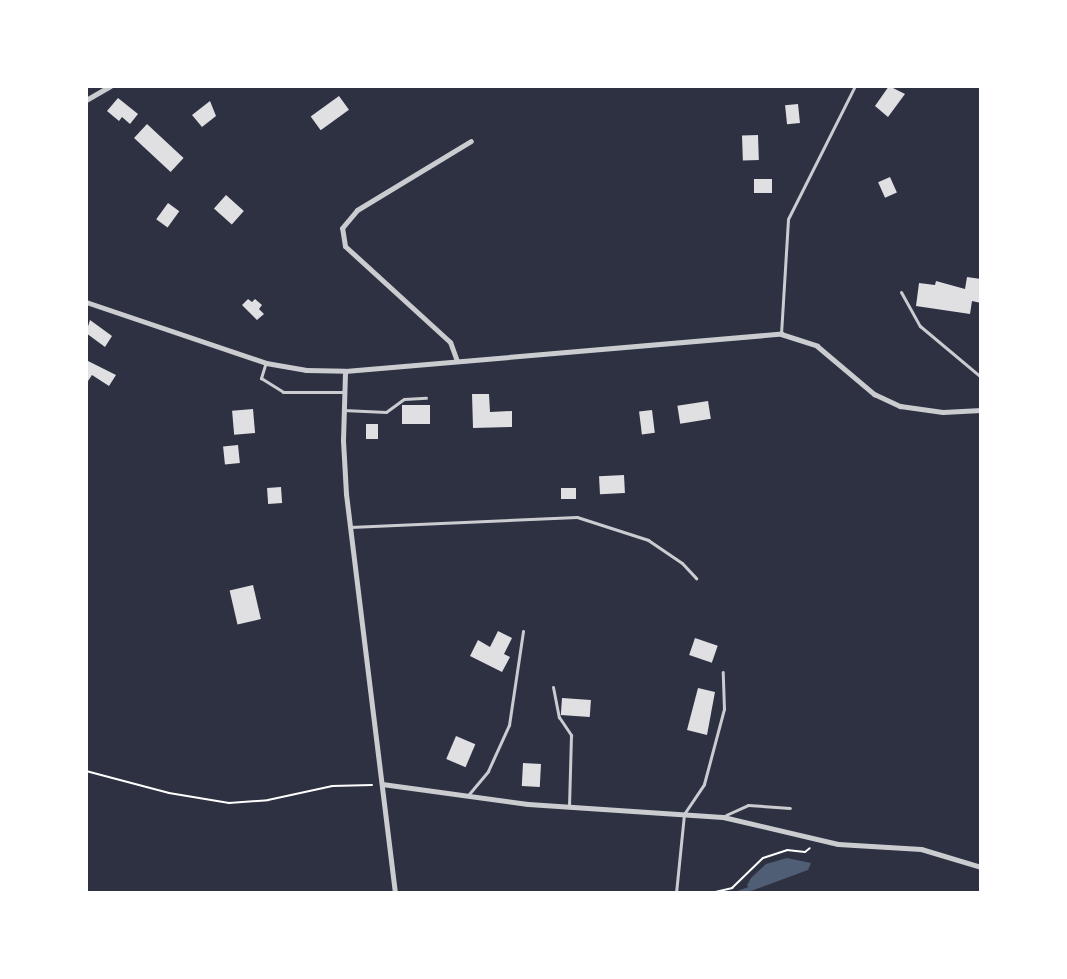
<!DOCTYPE html>
<style>
body{margin:0}
#map{position:relative;width:1067px;height:979px;overflow:hidden;background:#2d3142;font-family:"DejaVu Sans",sans-serif}
div>[style]{position:absolute}
[style*='--x']{left:calc(var(--x)*1px);top:calc(var(--y)*1px);width:calc(var(--w)*1px);rotate:calc(var(--a)*1deg)}
.water>*{inset:0;background:#4f5d75}
.stream>*{height:4px;margin:-2px;padding:0 2px;transform-origin:2px;border-radius:2px;background:#4f5d75}
.building>*{inset:0;background:#e0e0e3;transform-origin:0 0}
.path>*{height:2px;margin:-1px;padding:0 1px;transform-origin:1px;border-radius:1px;background:#fff}
.service>*{height:3px;margin:-1.5px;padding:0 1.5px;transform-origin:1.5px;border-radius:1.5px;background:#caccd0}
.minor>*{height:5px;margin:-2.5px;padding:0 2.5px;transform-origin:2.5px;border-radius:2.5px;background:#caccd0}
span{translate:-50% -50%;white-space:nowrap;text-align:center;line-height:1.15;-webkit-text-stroke:8px #fff;paint-order:stroke}
.frame{position:absolute;inset:0;border:88px solid #fff;pointer-events:none}
</style>
<div id="map">
<div class="water">
<i style="clip-path:polygon(787px 858px,811px 863px,808px 870px,751px 891px,747px 885px,751px 878px,766px 864px)"></i>
</div>
<div class="stream">
<i style="--x:738;--y:893;--w:12;--a:-20"></i>
</div>
<div class="building">
<i style="clip-path:polygon(889px 86px,905px 94px,888px 117px,875px 106px)"></i>
<i style="left:339px;top:96px;width:17px;height:35px;rotate:54deg"></i>
<i style="clip-path:polygon(118px 98px,138px 114px,130px 124px,122px 117px,119px 121px,107px 111px)"></i>
<i style="clip-path:polygon(210px 101px,216px 116px,202px 127px,192px 115px)"></i>
<i style="left:798px;top:104px;width:19px;height:13px;rotate:84deg"></i>
<i style="left:147px;top:124px;width:50px;height:19px;rotate:43deg"></i>
<i style="left:758px;top:135px;width:25px;height:16px;rotate:88deg"></i>
<i style="left:890px;top:177px;width:17px;height:13px;rotate:66deg"></i>
<i style="left:754px;top:179px;width:18px;height:14px"></i>
<i style="left:226px;top:195px;width:24px;height:18px;rotate:42deg"></i>
<i style="left:168px;top:203px;width:14px;height:20px;rotate:36deg"></i>
<i style="clip-path:polygon(967px 277px,981px 279px,981px 303px,972px 301px,970px 314px,916px 306px,919px 283px,935px 285px,936px 281px,965px 289px)"></i>
<i style="clip-path:polygon(248px 299px,252px 302px,255px 299px,262px 305px,259px 309px,264px 314px,257px 320px,242px 305px)"></i>
<i style="clip-path:polygon(90px 320px,112px 336px,105px 347px,86px 333px)"></i>
<i style="clip-path:polygon(88px 361px,116px 375px,109px 386px,92px 375px,86px 384px)"></i>
<i style="clip-path:polygon(472px 394px,489px 394px,490px 412px,512px 411px,512px 427px,473px 428px)"></i>
<i style="left:708px;top:401px;width:18px;height:31px;rotate:81deg"></i>
<i style="left:402px;top:405px;width:28px;height:19px"></i>
<i style="left:253px;top:409px;width:24px;height:21px;rotate:85deg"></i>
<i style="left:652px;top:410px;width:23px;height:13px;rotate:83deg"></i>
<i style="left:366px;top:424px;width:12px;height:15px"></i>
<i style="left:238px;top:445px;width:18px;height:15px;rotate:84deg"></i>
<i style="left:624px;top:475px;width:18px;height:25px;rotate:87deg"></i>
<i style="left:281px;top:487px;width:16px;height:14px;rotate:86deg"></i>
<i style="left:561px;top:488px;width:15px;height:11px"></i>
<i style="left:253px;top:585px;width:35px;height:24px;rotate:77deg"></i>
<i style="clip-path:polygon(498px 631px,512px 638px,504px 654px,510px 657px,502px 672px,470px 656px,478px 640px,490px 647px)"></i>
<i style="left:695px;top:638px;width:24px;height:18px;rotate:19deg"></i>
<i style="clip-path:polygon(698px 688px,715px 692px,707px 735px,687px 730px)"></i>
<i style="left:562px;top:698px;width:29px;height:17px;rotate:4deg"></i>
<i style="left:456px;top:736px;width:21px;height:25px;rotate:23deg"></i>
<i style="left:523px;top:763px;width:18px;height:23px;rotate:3deg"></i>
</div>
<div class="path">
<i style="--x:86;--y:771;--w:86;--a:14.8"></i>
<i style="--x:169;--y:793;--w:61;--a:9.5"></i>
<i style="--x:229;--y:803;--w:39;--a:-4"></i>
<i style="--x:268;--y:800;--w:66;--a:-12.3"></i>
<i style="--x:332;--y:786;--w:40;--a:-1.4"></i>
<i style="--x:711;--y:893;--w:22;--a:-13"></i>
<i style="--x:732;--y:888;--w:43;--a:-44.1"></i>
<i style="--x:763;--y:858;--w:25;--a:-18"></i>
<i style="--x:787;--y:850;--w:18;--a:6"></i>
<i style="--x:805;--y:852;--w:6;--a:-39"></i>
</div>
<div class="service">
<i style="--x:901;--y:292;--w:39;--a:61"></i>
<i style="--x:920;--y:326;--w:80;--a:39.9"></i>
<i style="--x:781;--y:334;--w:115;--a:-86.5"></i>
<i style="--x:788;--y:219;--w:149;--a:-63.3"></i>
<i style="--x:265;--y:365;--w:14;--a:107"></i>
<i style="--x:261;--y:378;--w:26;--a:32"></i>
<i style="--x:283;--y:392;--w:60;--a:0"></i>
<i style="--x:343;--y:410;--w:43;--a:2.7"></i>
<i style="--x:386;--y:412;--w:22;--a:-36"></i>
<i style="--x:404;--y:399;--w:22;--a:-3"></i>
<i style="--x:350;--y:527;--w:227;--a:-2.5"></i>
<i style="--x:577;--y:517;--w:75;--a:17.9"></i>
<i style="--x:648;--y:540;--w:41;--a:34.1"></i>
<i style="--x:682;--y:563;--w:21;--a:47"></i>
<i style="--x:553;--y:687;--w:31;--a:79"></i>
<i style="--x:559;--y:717;--w:22;--a:56"></i>
<i style="--x:571;--y:735;--w:72;--a:91.6"></i>
<i style="--x:469;--y:794;--w:30;--a:-50"></i>
<i style="--x:488;--y:771;--w:51;--a:-65.5"></i>
<i style="--x:509;--y:725;--w:95;--a:-81.5"></i>
<i style="--x:726;--y:815;--w:24;--a:-24"></i>
<i style="--x:748;--y:805;--w:42;--a:4.1"></i>
<i style="--x:676;--y:893;--w:79;--a:-84.2"></i>
<i style="--x:684;--y:814;--w:36;--a:-56"></i>
<i style="--x:704;--y:784;--w:78;--a:-75.1"></i>
<i style="--x:724;--y:709;--w:37;--a:-92"></i>
</div>
<div class="minor">
<i style="--x:86;--y:100;--w:28;--a:-30"></i>
<i style="--x:86;--y:302;--w:190;--a:18.7"></i>
<i style="--x:266;--y:363;--w:41;--a:9.9"></i>
<i style="--x:306;--y:370;--w:39;--a:1"></i>
<i style="--x:457;--y:361;--w:20;--a:-110"></i>
<i style="--x:450;--y:342;--w:142;--a:-137.6"></i>
<i style="--x:345;--y:246;--w:18;--a:-99"></i>
<i style="--x:342;--y:228;--w:23;--a:-50"></i>
<i style="--x:357;--y:210;--w:133;--a:-31.2"></i>
<i style="--x:382;--y:784;--w:147;--a:7.8"></i>
<i style="--x:528;--y:804;--w:195;--a:3.8"></i>
<i style="--x:723;--y:817;--w:118;--a:13.2"></i>
<i style="--x:838;--y:844;--w:83;--a:3.4"></i>
<i style="--x:921;--y:849;--w:63;--a:16.7"></i>
<i style="--x:395;--y:893;--w:402;--a:-97"></i>
<i style="--x:346;--y:494;--w:54;--a:-93.2"></i>
<i style="--x:343;--y:440;--w:69;--a:-88.3"></i>
<i style="--x:345;--y:371;--w:438;--a:-4.9"></i>
<i style="--x:781;--y:334;--w:38;--a:18"></i>
<i style="--x:817;--y:346;--w:75;--a:40.1"></i>
<i style="--x:874;--y:394;--w:29;--a:25"></i>
<i style="--x:900;--y:406;--w:43;--a:7.9"></i>
<i style="--x:943;--y:412;--w:38;--a:-3"></i>
</div>
<div class="frame"></div>
</div>
